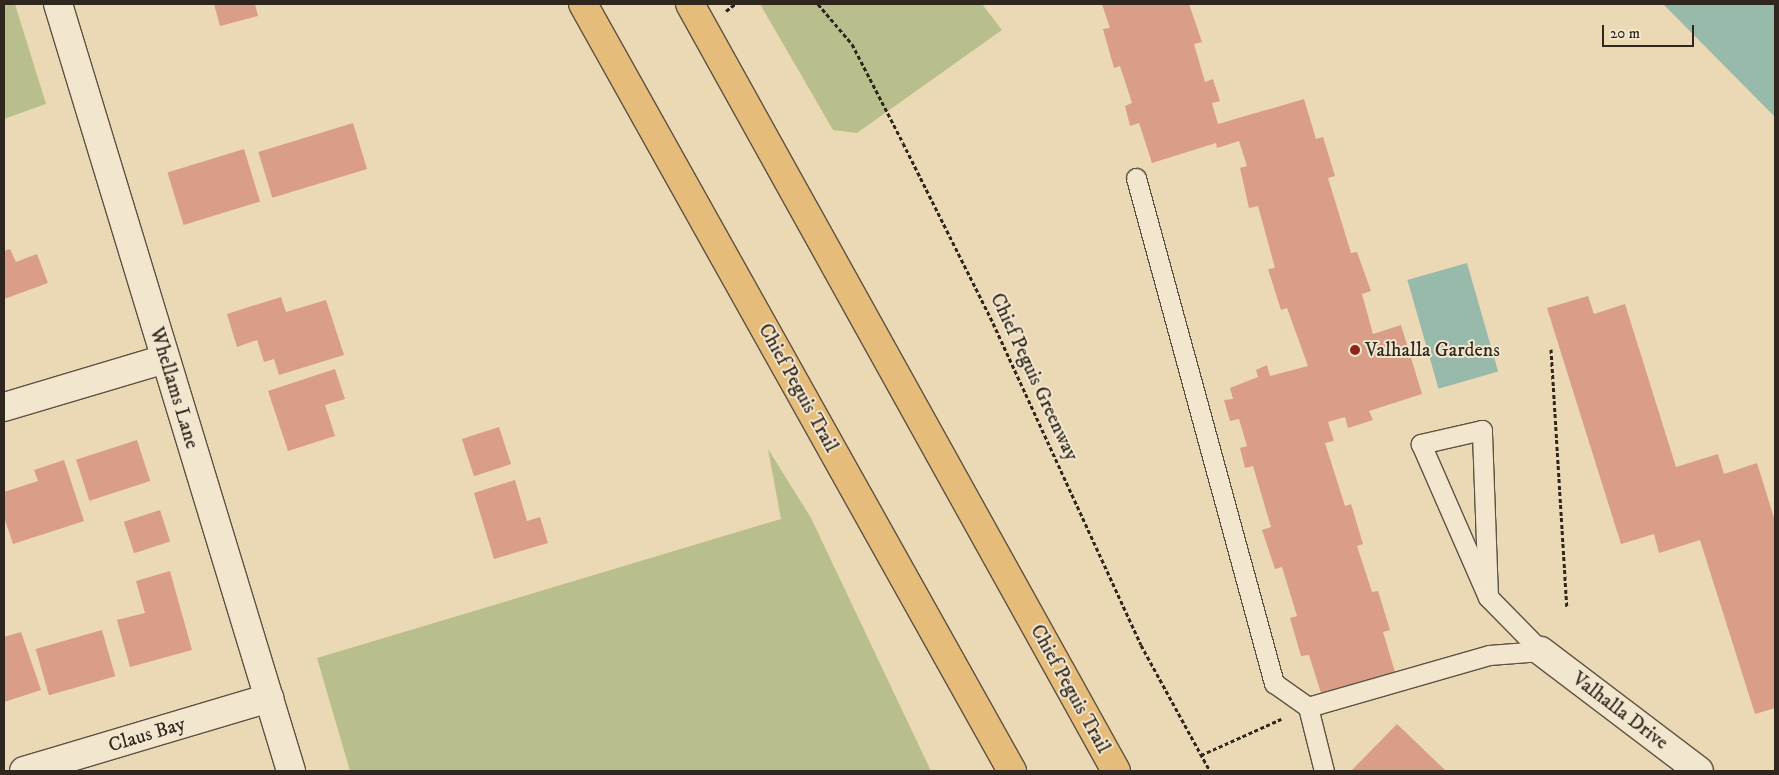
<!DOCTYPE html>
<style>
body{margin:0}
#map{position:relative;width:1779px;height:775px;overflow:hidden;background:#ebd9b5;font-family:"IM FELL DW Pica",serif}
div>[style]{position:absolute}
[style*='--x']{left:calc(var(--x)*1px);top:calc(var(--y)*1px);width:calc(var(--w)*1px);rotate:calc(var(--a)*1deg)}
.green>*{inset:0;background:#b9bf8c}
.water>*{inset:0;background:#98baab;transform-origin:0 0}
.building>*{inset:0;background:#da9d87;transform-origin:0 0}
.path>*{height:3px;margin-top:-1.5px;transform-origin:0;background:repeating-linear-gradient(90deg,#2f261d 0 4px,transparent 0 6.5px)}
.roads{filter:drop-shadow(1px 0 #5e5343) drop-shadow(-1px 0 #5e5343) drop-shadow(0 1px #5e5343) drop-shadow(0 -1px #5e5343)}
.lane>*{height:19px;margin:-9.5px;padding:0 9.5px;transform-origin:9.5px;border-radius:9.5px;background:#f2e6cf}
.street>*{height:28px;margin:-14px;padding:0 14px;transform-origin:14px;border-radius:14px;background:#f2e6cf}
.primary>*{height:28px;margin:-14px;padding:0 14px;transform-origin:14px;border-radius:14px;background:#e6bc7a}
.dots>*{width:14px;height:14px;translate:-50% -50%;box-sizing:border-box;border:2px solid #f2e6cf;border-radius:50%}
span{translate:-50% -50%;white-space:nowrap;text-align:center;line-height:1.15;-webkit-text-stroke:4px #f2e6cf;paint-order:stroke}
.poi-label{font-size:20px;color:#2f261d}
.left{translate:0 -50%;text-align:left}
.street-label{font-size:20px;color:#2f261d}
.frame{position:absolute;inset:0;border:5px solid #2f261d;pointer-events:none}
.scale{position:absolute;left:1602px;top:25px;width:92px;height:22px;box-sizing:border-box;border:2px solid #2f261d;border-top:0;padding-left:6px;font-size:15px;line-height:18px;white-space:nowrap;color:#2f261d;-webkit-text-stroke:4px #f2e6cf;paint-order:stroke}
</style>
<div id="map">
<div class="green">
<i style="clip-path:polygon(4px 4px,15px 4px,46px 104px,4px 119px)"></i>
<i style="clip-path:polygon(760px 4px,982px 4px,1002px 30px,857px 133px,833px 130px)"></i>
<i style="clip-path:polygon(768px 449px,811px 518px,931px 771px,350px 771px,317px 658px,781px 519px)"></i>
</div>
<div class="water">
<i style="clip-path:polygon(1663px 4px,1775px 4px,1775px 117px)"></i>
<i style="left:1467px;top:263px;width:113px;height:62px;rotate:74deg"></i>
</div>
<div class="building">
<i style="clip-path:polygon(214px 4px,255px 4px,258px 16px,220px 26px)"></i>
<i style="clip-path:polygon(1102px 4px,1189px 4px,1202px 42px,1194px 44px,1205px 82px,1213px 79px,1220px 101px,1212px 103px,1218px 124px,1304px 99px,1316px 139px,1323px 137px,1335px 176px,1328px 178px,1351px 253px,1357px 252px,1371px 291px,1362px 294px,1373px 334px,1401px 325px,1422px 394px,1369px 411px,1373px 420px,1348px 428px,1345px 417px,1328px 422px,1334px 441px,1325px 443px,1345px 506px,1351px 504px,1363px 544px,1357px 546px,1372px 592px,1378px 591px,1390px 630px,1383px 632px,1395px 672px,1321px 693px,1309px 655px,1301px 656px,1290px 618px,1297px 616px,1282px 567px,1275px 569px,1262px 530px,1271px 527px,1253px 466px,1245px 468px,1240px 448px,1247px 446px,1239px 419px,1230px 421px,1224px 400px,1233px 399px,1230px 388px,1258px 377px,1256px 370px,1267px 365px,1270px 376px,1308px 366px,1287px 308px,1281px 310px,1268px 269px,1275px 268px,1258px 206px,1249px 208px,1240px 168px,1247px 166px,1239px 141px,1217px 148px,1216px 143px,1152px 163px,1139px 123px,1130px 126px,1125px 106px,1132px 103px,1120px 66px,1114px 68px,1103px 29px,1110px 28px)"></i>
<i style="left:353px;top:123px;width:48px;height:99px;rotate:73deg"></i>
<i style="left:244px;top:149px;width:55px;height:80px;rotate:73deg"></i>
<i style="clip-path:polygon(10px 249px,16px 262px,37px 254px,48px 283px,4px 299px,4px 251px)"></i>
<i style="clip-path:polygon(1588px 296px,1594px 314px,1625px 304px,1676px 467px,1718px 454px,1724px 474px,1757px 463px,1775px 521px,1775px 708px,1755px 714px,1700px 540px,1659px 553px,1654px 534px,1621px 544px,1547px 308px)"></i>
<i style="clip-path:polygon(281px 297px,286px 312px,326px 300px,344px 355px,279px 375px,274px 359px,264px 362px,257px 340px,237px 347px,227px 314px)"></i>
<i style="clip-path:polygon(335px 369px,345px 399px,325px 405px,335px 436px,288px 451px,268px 391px)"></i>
<i style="left:499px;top:427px;width:39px;height:39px;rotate:72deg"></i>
<i style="left:137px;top:440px;width:43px;height:64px;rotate:72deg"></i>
<i style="clip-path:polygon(64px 460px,84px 521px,13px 544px,4px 517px,4px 492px,38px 481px,34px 470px)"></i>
<i style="clip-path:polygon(515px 480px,527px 521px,540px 517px,548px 543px,494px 559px,474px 493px)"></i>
<i style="left:160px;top:510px;width:33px;height:38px;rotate:72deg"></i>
<i style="clip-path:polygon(170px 571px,192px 650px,130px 667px,117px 620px,145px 613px,136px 581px)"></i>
<i style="left:102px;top:630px;width:48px;height:69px;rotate:74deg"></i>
<i style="clip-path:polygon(21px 632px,41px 690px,4px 702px,4px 637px)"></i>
<i style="clip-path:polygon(1397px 724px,1446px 771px,1351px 771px)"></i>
</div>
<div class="path">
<i style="--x:818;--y:4;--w:52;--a:49.6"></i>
<i style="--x:852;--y:44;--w:111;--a:62.7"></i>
<i style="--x:903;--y:143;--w:201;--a:63.4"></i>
<i style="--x:993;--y:323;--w:354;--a:65.3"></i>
<i style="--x:1141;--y:645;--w:144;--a:61.3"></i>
<i style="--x:726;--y:11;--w:11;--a:-38"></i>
<i style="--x:1551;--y:349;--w:258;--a:86.5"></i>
<i style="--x:1201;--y:755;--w:88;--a:-24.2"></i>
</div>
<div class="roads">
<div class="lane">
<i style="--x:1136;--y:178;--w:524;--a:74.72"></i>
<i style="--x:1274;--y:683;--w:42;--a:35.2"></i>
<i style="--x:1308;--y:707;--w:188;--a:-16"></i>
<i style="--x:1489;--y:655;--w:52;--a:-4.4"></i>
<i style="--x:1488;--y:597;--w:167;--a:-92.1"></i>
<i style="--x:1482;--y:430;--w:63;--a:167.1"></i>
<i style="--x:1421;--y:444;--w:167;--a:66.4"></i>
<i style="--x:1488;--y:597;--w:76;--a:45.5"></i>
<i style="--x:1308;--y:707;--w:66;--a:76"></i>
</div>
<div class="street">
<i style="--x:58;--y:4;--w:802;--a:73.1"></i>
<i style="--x:4;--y:407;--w:168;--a:-16.6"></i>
<i style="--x:1541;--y:651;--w:198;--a:37.2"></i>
<i style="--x:24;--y:771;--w:256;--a:-16.6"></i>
</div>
<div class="primary">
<i style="--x:583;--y:4;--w:879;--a:60.78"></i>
<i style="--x:690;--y:4;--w:877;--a:60.95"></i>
</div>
</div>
<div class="dots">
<i style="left:1355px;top:350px;background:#8f2418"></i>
</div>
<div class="poi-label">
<span class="left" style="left:1365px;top:350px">Valhalla Gardens</span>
</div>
<div class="street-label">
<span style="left:1034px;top:377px;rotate:65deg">Chief Peguis Greenway</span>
<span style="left:174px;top:388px;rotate:73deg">Whellams Lane</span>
<span style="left:798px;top:388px;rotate:61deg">Chief Peguis Trail</span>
<span style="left:1070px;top:689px;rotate:61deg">Chief Peguis Trail</span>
<span style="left:1620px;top:711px;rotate:37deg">Valhalla Drive</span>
<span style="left:147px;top:735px;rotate:-17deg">Claus Bay</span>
</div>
<div class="frame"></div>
<div class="scale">20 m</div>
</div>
